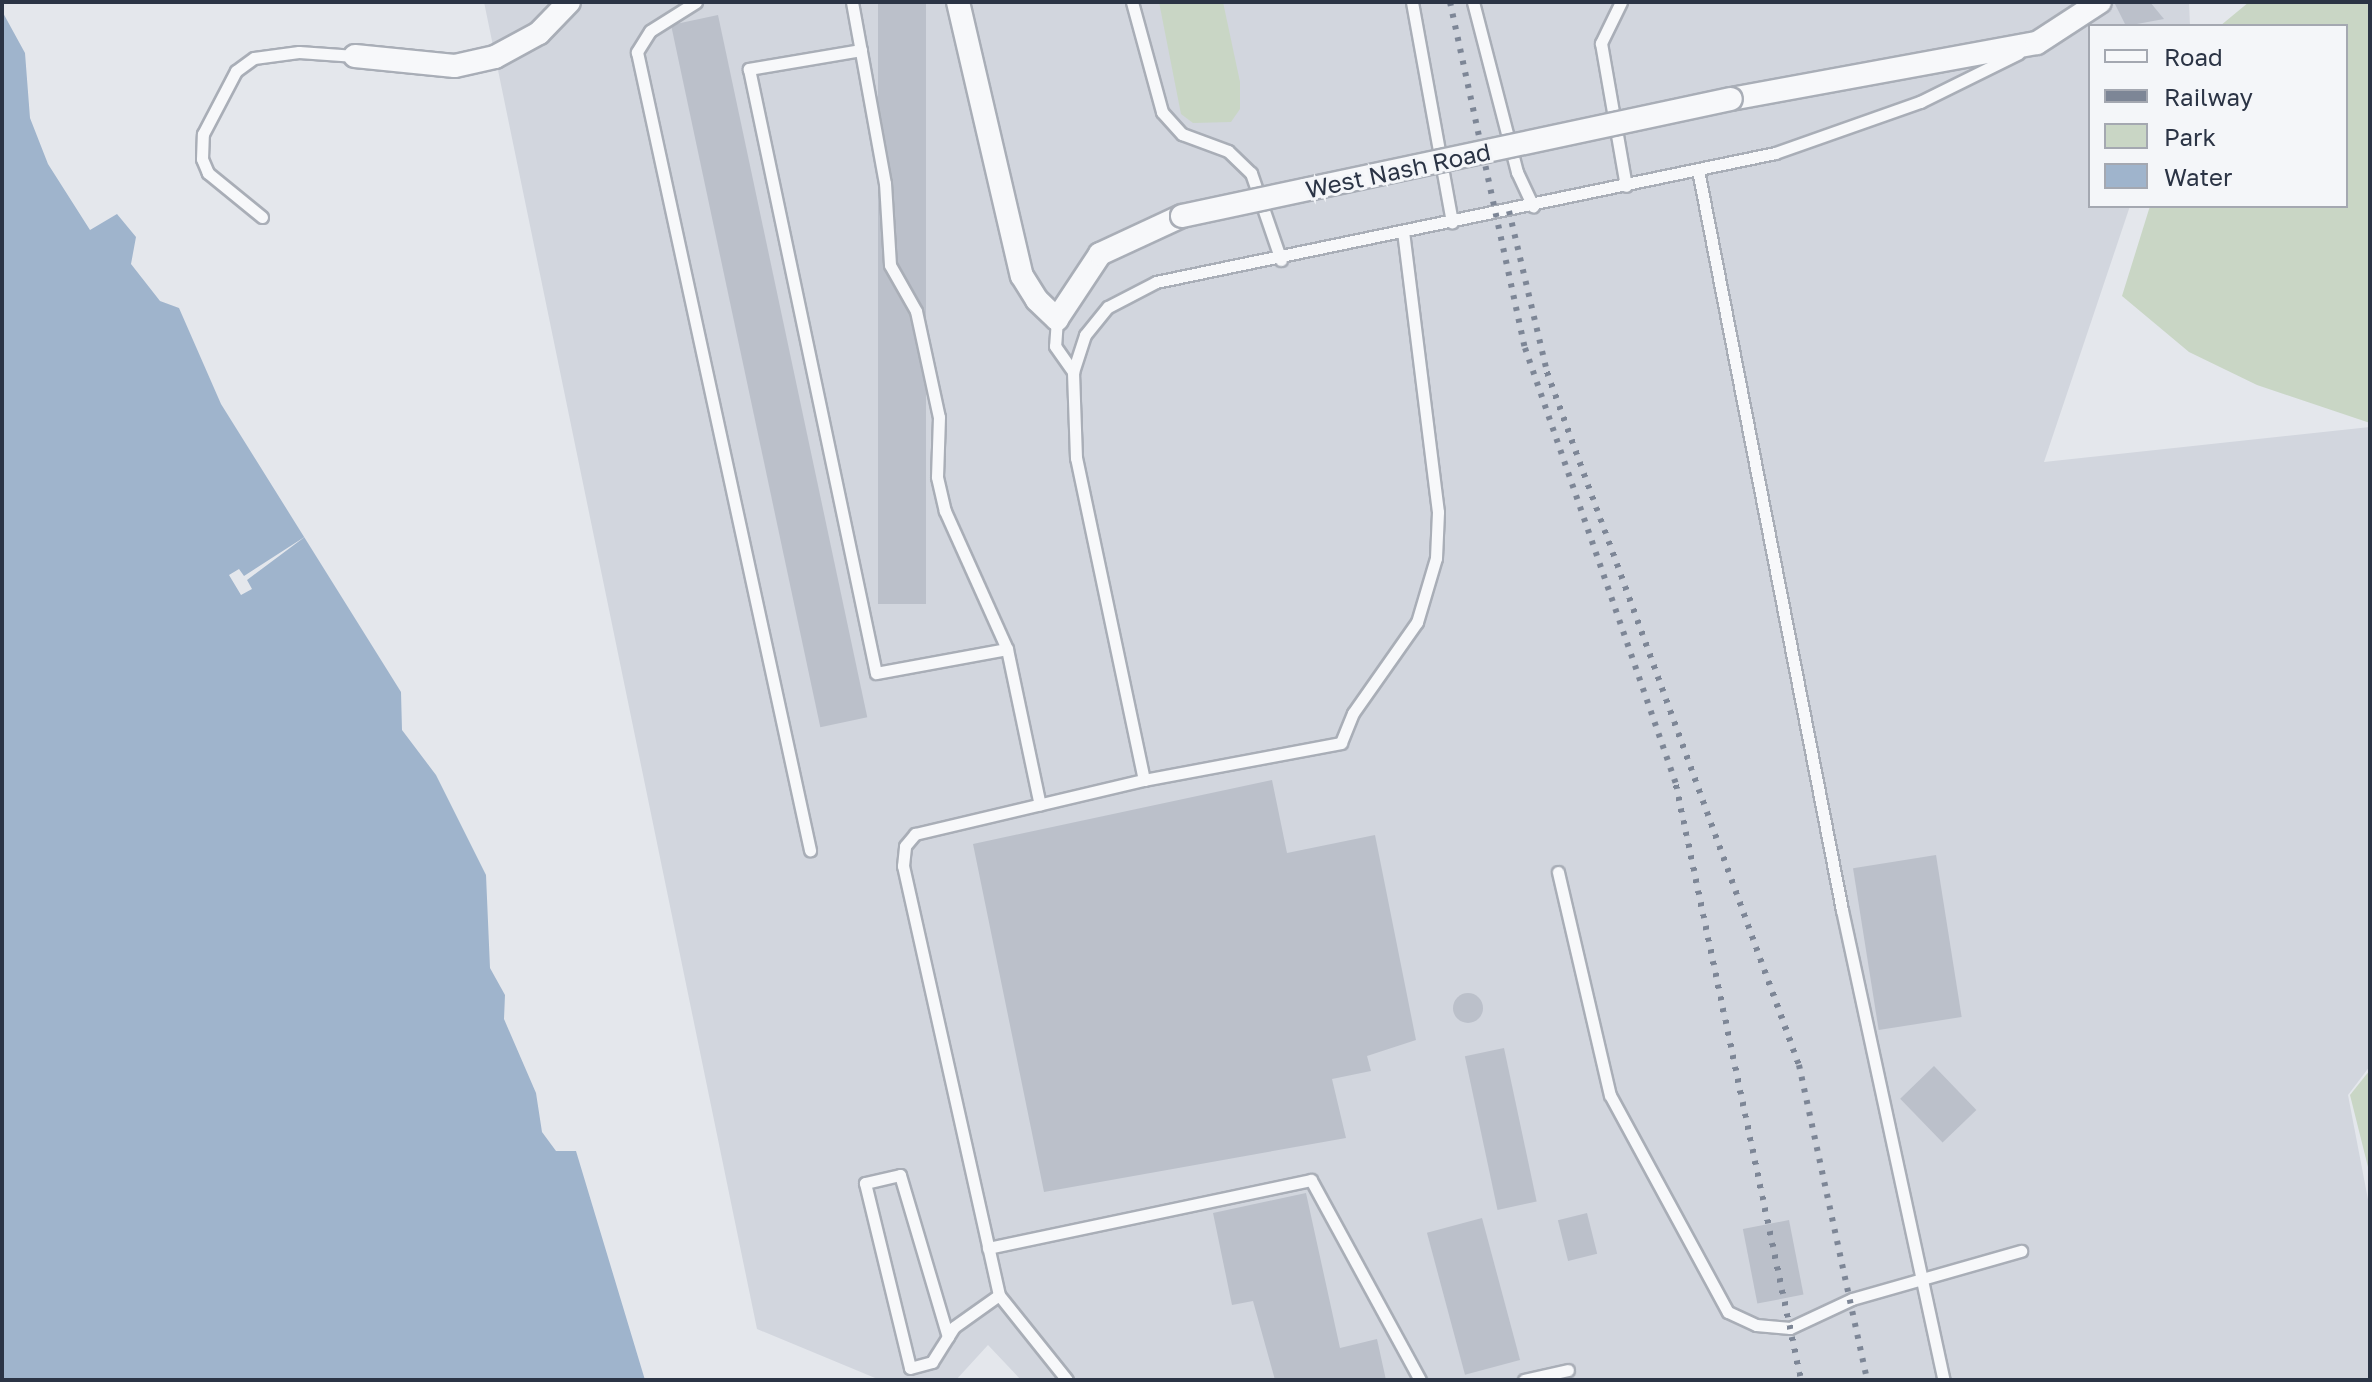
<!DOCTYPE html>
<style>
body{margin:0}
#map{position:relative;width:2372px;height:1382px;overflow:hidden;background:#e4e7ec;font-family:"Golos Text",sans-serif}
div>[style]{position:absolute}
[style*='--x']{left:calc(var(--x)*1px);top:calc(var(--y)*1px);width:calc(var(--w)*1px);rotate:calc(var(--a)*1deg)}
.built>*{inset:0;background:#d2d6de}
.green>*{inset:0;background:#c9d6c5}
.water>*{inset:0;background:#9fb4cc}
.pier>*{inset:0;background:#e4e7ec}
.building>*{inset:0;background:#bbc0ca;transform-origin:0 0}
.round{border-radius:50%}
.roads{filter:drop-shadow(2px 0 #a9aeb7) drop-shadow(-2px 0 #a9aeb7) drop-shadow(0 2px #a9aeb7) drop-shadow(0 -2px #a9aeb7)}
.service>*{height:11px;margin:-5.5px;padding:0 5.5px;transform-origin:5.5px;border-radius:5.5px;background:#f7f8fa}
.minor>*{height:22px;margin:-11px;padding:0 11px;transform-origin:11px;border-radius:11px;background:#f7f8fa}
.rail>*{height:6px;margin-top:-3px;transform-origin:0;background:repeating-linear-gradient(90deg,#7d8696 0 4px,transparent 0 12px)}
.bridges{filter:drop-shadow(2px 0 #a9aeb7) drop-shadow(-2px 0 #a9aeb7) drop-shadow(0 2px #a9aeb7) drop-shadow(0 -2px #a9aeb7)}
.minor-bridge>*{height:22px;margin:-11px;padding:0 11px;transform-origin:11px;border-radius:11px;background:#f7f8fa}
span{translate:-50% -50%;white-space:nowrap;text-align:center;line-height:1.15;-webkit-text-stroke:6px #f4f6f9;paint-order:stroke}
.street-label{font-size:24px;color:#2b3445}
.frame{position:absolute;inset:0;border:4px solid #2b3445;pointer-events:none}
.legend{position:absolute;left:2088px;top:24px;width:260px;height:184px;box-sizing:border-box;background:#f4f6f9;border:2px solid #a4a8b1;margin:0;padding:10px 14px;list-style:none;font-size:24px;color:#2b3445}
.legend li{display:flex;align-items:center;gap:16px;height:40px}
.legend b{width:40px;border:2px solid #a4a8b1}
</style>
<div id="map">
<div class="built">
<i style="clip-path:polygon(484px 2px,2189px 2px,2190px 26px,2090px 26px,2090px 206px,2130px 206px,2044px 462px,2370px 427px,2370px 1066px,2348px 1095px,2370px 1210px,2370px 1380px,1021px 1380px,988px 1345px,956px 1380px,880px 1380px,757px 1329px)"></i>
</div>
<div class="green">
<i style="clip-path:polygon(1159px 2px,1223px 2px,1240px 82px,1240px 109px,1231px 122px,1193px 123px,1181px 114px)"></i>
<i style="clip-path:polygon(2249px 2px,2370px 2px,2370px 423px,2257px 385px,2189px 352px,2122px 296px,2150px 206px,2346px 206px,2346px 26px,2220px 26px)"></i>
<i style="clip-path:polygon(2370px 1070px,2370px 1175px,2350px 1095px)"></i>
</div>
<div class="water">
<i style="clip-path:polygon(2px 11px,25px 53px,30px 118px,48px 164px,90px 230px,117px 214px,136px 237px,131px 264px,160px 301px,179px 308px,221px 404px,401px 692px,402px 730px,436px 775px,486px 875px,490px 968px,505px 995px,504px 1019px,536px 1093px,542px 1132px,556px 1151px,576px 1151px,645px 1380px,2px 1380px)"></i>
</div>
<div class="pier">
<i style="clip-path:polygon(306px 536px,247px 580px,252px 589px,241px 595px,229px 575px,239px 569px,244px 576px)"></i>
</div>
<div class="building">
<i style="left:878px;top:2px;width:48px;height:602px"></i>
<i style="clip-path:polygon(2114px 2px,2150px 2px,2164px 19px,2126px 26px)"></i>
<i style="left:718px;top:15px;width:718px;height:48px;rotate:78deg"></i>
<i style="clip-path:polygon(1272px 780px,1287px 853px,1375px 835px,1416px 1040px,1367px 1056px,1371px 1071px,1332px 1079px,1346px 1138px,1044px 1192px,973px 844px)"></i>
<i style="left:1936px;top:855px;width:164px;height:84px;rotate:81deg"></i>
<i class="round" style="left:1453px;top:993px;width:30px;height:30px"></i>
<i style="left:1504px;top:1048px;width:157px;height:40px;rotate:78deg"></i>
<i style="left:1934px;top:1066px;width:61px;height:47px;rotate:46deg"></i>
<i style="clip-path:polygon(1306px 1193px,1340px 1348px,1377px 1339px,1386px 1380px,1275px 1380px,1253px 1301px,1232px 1305px,1213px 1213px)"></i>
<i style="left:1587px;top:1213px;width:42px;height:30px;rotate:76deg"></i>
<i style="left:1482px;top:1218px;width:147px;height:57px;rotate:75deg"></i>
<i style="left:1789px;top:1220px;width:76px;height:47px;rotate:79deg"></i>
</div>
<div class="roads">
<div class="service">
<i style="--x:696;--y:2;--w:54;--a:147.8"></i>
<i style="--x:650;--y:31;--w:25;--a:122"></i>
<i style="--x:637;--y:52;--w:817;--a:77.77"></i>
<i style="--x:852;--y:2;--w:184;--a:79.7"></i>
<i style="--x:885;--y:183;--w:82;--a:86.5"></i>
<i style="--x:890;--y:265;--w:53;--a:60.5"></i>
<i style="--x:916;--y:311;--w:108;--a:77.8"></i>
<i style="--x:939;--y:417;--w:60;--a:91.9"></i>
<i style="--x:937;--y:477;--w:35;--a:77"></i>
<i style="--x:945;--y:511;--w:151;--a:65.8"></i>
<i style="--x:1007;--y:649;--w:159;--a:78.1"></i>
<i style="--x:1132;--y:2;--w:114;--a:74.7"></i>
<i style="--x:1162;--y:112;--w:30;--a:48"></i>
<i style="--x:1182;--y:134;--w:49;--a:20.3"></i>
<i style="--x:1228;--y:151;--w:32;--a:44"></i>
<i style="--x:1251;--y:173;--w:92;--a:71"></i>
<i style="--x:1412;--y:2;--w:224;--a:79.7"></i>
<i style="--x:1473;--y:2;--w:176;--a:75.5"></i>
<i style="--x:1517;--y:172;--w:38;--a:65"></i>
<i style="--x:1621;--y:2;--w:46;--a:116"></i>
<i style="--x:1601;--y:43;--w:145;--a:80.1"></i>
<i style="--x:861;--y:50;--w:114;--a:170.4"></i>
<i style="--x:749;--y:69;--w:617;--a:78.13"></i>
<i style="--x:876;--y:673;--w:133;--a:-10.4"></i>
<i style="--x:1698;--y:170;--w:754;--a:78.99"></i>
<i style="--x:1842;--y:910;--w:481;--a:77.8"></i>
<i style="--x:262;--y:217;--w:70;--a:-140.8"></i>
<i style="--x:208;--y:173;--w:15;--a:-113"></i>
<i style="--x:202;--y:159;--w:25;--a:-88"></i>
<i style="--x:203;--y:134;--w:71;--a:-62.4"></i>
<i style="--x:236;--y:71;--w:22;--a:-36"></i>
<i style="--x:254;--y:58;--w:45;--a:-7.6"></i>
<i style="--x:299;--y:52;--w:56;--a:4.1"></i>
<i style="--x:1403;--y:231;--w:283;--a:82.9"></i>
<i style="--x:1438;--y:512;--w:46;--a:92.5"></i>
<i style="--x:1436;--y:558;--w:67;--a:106.5"></i>
<i style="--x:1417;--y:622;--w:111;--a:125.1"></i>
<i style="--x:1353;--y:713;--w:32;--a:112"></i>
<i style="--x:1341;--y:743;--w:200;--a:169.4"></i>
<i style="--x:1144;--y:780;--w:329;--a:-101.9"></i>
<i style="--x:1076;--y:458;--w:86;--a:-92"></i>
<i style="--x:1073;--y:372;--w:39;--a:-72"></i>
<i style="--x:1085;--y:335;--w:36;--a:-51"></i>
<i style="--x:1108;--y:307;--w:54;--a:-27.5"></i>
<i style="--x:1156;--y:282;--w:632;--a:-11.77"></i>
<i style="--x:1775;--y:153;--w:154;--a:-19.4"></i>
<i style="--x:1920;--y:102;--w:110;--a:-26.3"></i>
<i style="--x:1057;--y:319;--w:27;--a:94"></i>
<i style="--x:1055;--y:346;--w:32;--a:55"></i>
<i style="--x:1558;--y:872;--w:229;--a:76.9"></i>
<i style="--x:1610;--y:1095;--w:247;--a:61.5"></i>
<i style="--x:1728;--y:1312;--w:31;--a:25"></i>
<i style="--x:1756;--y:1325;--w:34;--a:5"></i>
<i style="--x:1790;--y:1328;--w:68;--a:-25.1"></i>
<i style="--x:1852;--y:1299;--w:176;--a:-15.9"></i>
<i style="--x:988;--y:1248;--w:330;--a:-11.9"></i>
<i style="--x:1311;--y:1180;--w:228;--a:61.4"></i>
<i style="--x:948;--y:1337;--w:169;--a:-106.5"></i>
<i style="--x:900;--y:1175;--w:36;--a:167"></i>
<i style="--x:865;--y:1183;--w:190;--a:76.3"></i>
<i style="--x:910;--y:1368;--w:23;--a:-15"></i>
<i style="--x:932;--y:1362;--w:41;--a:-57.8"></i>
<i style="--x:954;--y:1327;--w:55;--a:-35.4"></i>
<i style="--x:1067;--y:1380;--w:109;--a:-128.7"></i>
<i style="--x:999;--y:1295;--w:440;--a:-102.6"></i>
<i style="--x:903;--y:866;--w:20;--a:-84"></i>
<i style="--x:905;--y:846;--w:16;--a:-50"></i>
<i style="--x:915;--y:834;--w:235;--a:-13.3"></i>
<i style="--x:1524;--y:1380;--w:45;--a:-12.8"></i>
</div>
<div class="minor">
<i style="--x:958;--y:2;--w:281;--a:76.9"></i>
<i style="--x:1022;--y:276;--w:28;--a:58"></i>
<i style="--x:1037;--y:300;--w:28;--a:44"></i>
<i style="--x:1057;--y:319;--w:78;--a:-56.5"></i>
<i style="--x:1100;--y:254;--w:90;--a:-24.9"></i>
<i style="--x:355;--y:56;--w:100;--a:5.7"></i>
<i style="--x:455;--y:66;--w:41;--a:-12.7"></i>
<i style="--x:495;--y:57;--w:50;--a:-28.6"></i>
<i style="--x:539;--y:33;--w:43;--a:-45.9"></i>
<i style="--x:1731;--y:99;--w:311;--a:-10.4"></i>
<i style="--x:2037;--y:43;--w:75;--a:-33.1"></i>
</div>
</div>
<div class="rail">
<i style="--x:1450;--y:2;--w:354;--a:77.8"></i>
<i style="--x:1525;--y:348;--w:462;--a:70.9"></i>
<i style="--x:1676;--y:785;--w:608;--a:78.14"></i>
<i style="--x:1509;--y:211;--w:165;--a:76.7"></i>
<i style="--x:1547;--y:372;--w:737;--a:70.02"></i>
<i style="--x:1799;--y:1065;--w:322;--a:77.8"></i>
</div>
<div class="bridges">
<div class="minor-bridge">
<i style="--x:1182;--y:216;--w:561;--a:-12.03"></i>
</div>
</div>
<div class="street-label">
<span style="left:1398px;top:170px;rotate:-12deg">West Nash Road</span>
</div>
<div class="frame"></div>
<ul class="legend">
<li><b style="height:10px;background:#f7f8fa"></b>Road</li>
<li><b style="height:10px;background:#7d8696"></b>Railway</li>
<li><b style="height:22px;background:#c9d6c5"></b>Park</li>
<li><b style="height:22px;background:#9fb4cc"></b>Water</li>
</ul>
</div>
